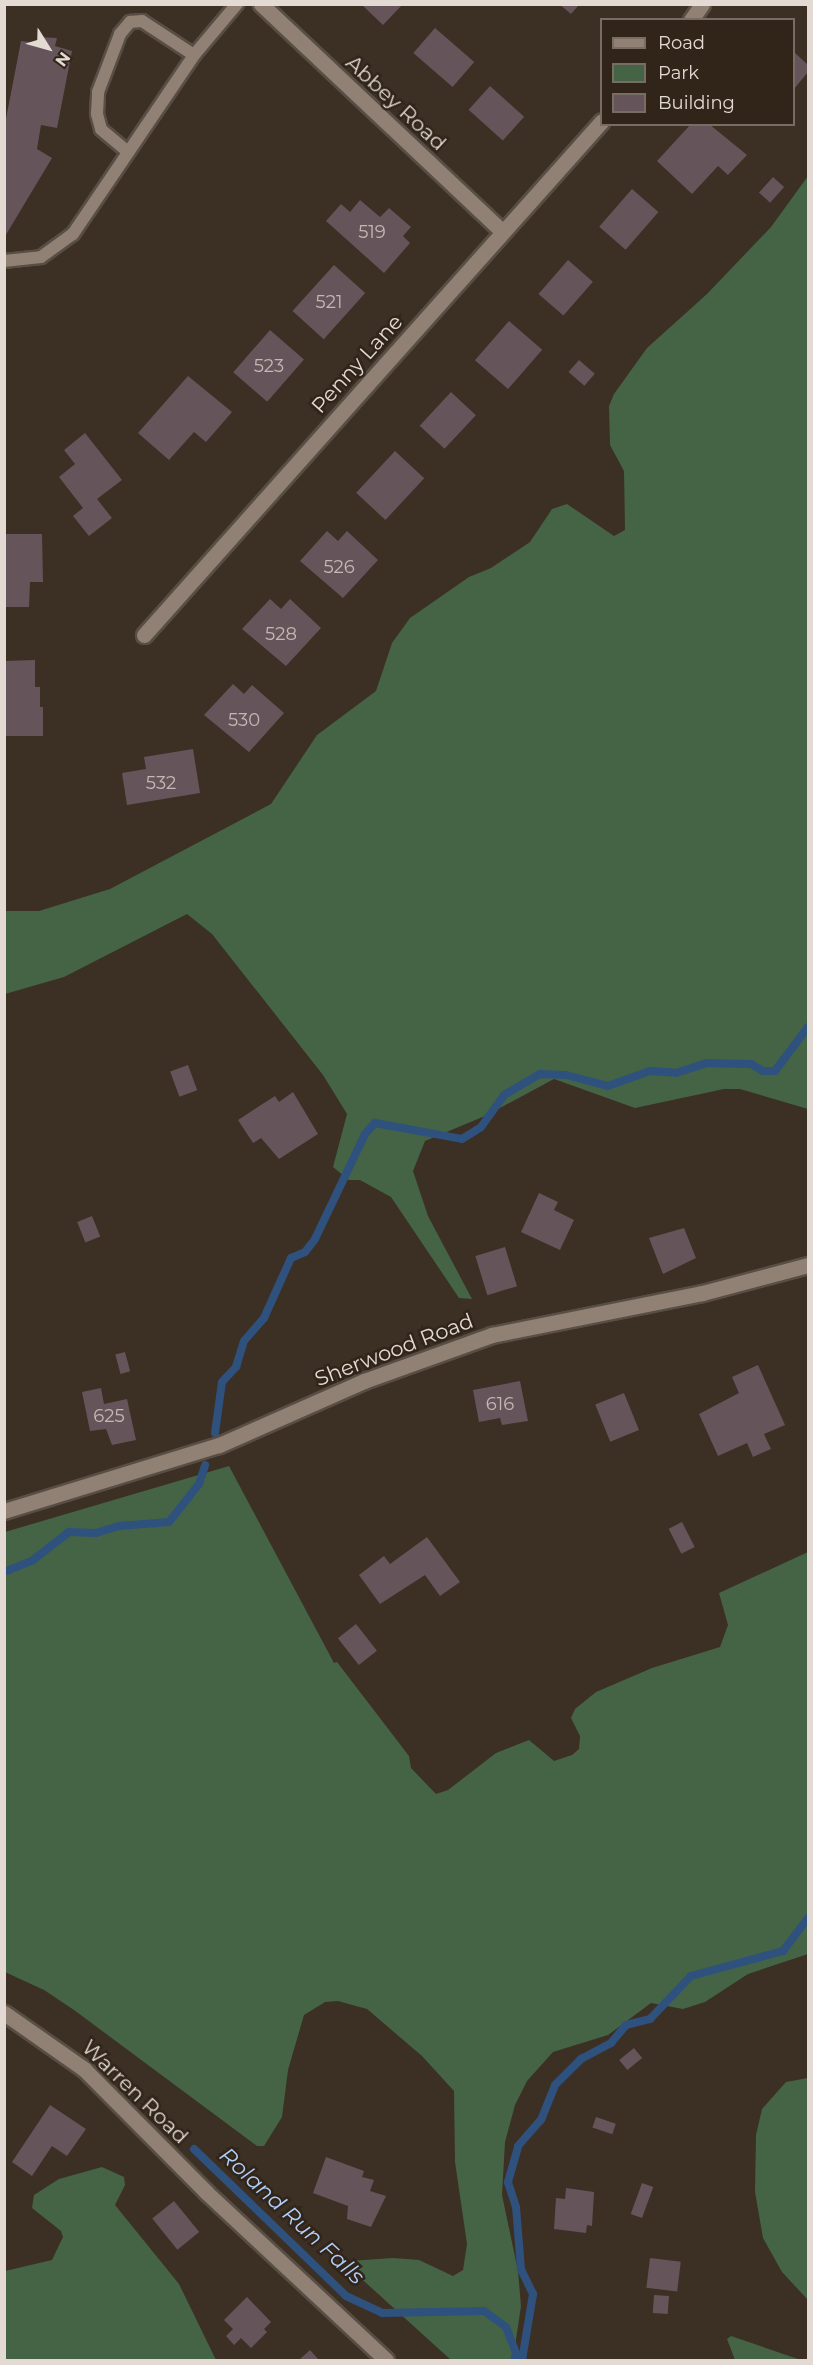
<!DOCTYPE html>
<style>
body{margin:0}
#map{position:relative;width:813px;height:2365px;overflow:hidden;background:#3c2f24;font-family:Montserrat,sans-serif}
div>[style]{position:absolute}
[style*='--x']{left:calc(var(--x)*1px);top:calc(var(--y)*1px);width:calc(var(--w)*1px);rotate:calc(var(--a)*1deg)}
.green>*{inset:0;background:#446445}
.stream>*{height:8px;margin:-4px;padding:0 4px;transform-origin:4px;border-radius:4px;background:#2f517d}
.building>*{inset:0;background:#66545b;transform-origin:0 0}
.roads{filter:drop-shadow(2px 0 #584e44) drop-shadow(-2px 0 #584e44) drop-shadow(0 2px #584e44) drop-shadow(0 -2px #584e44)}
.service>*{height:12px;margin:-6px;padding:0 6px;transform-origin:6px;border-radius:6px;background:#908174}
.minor>*{height:15px;margin:-7.5px;padding:0 7.5px;transform-origin:7.5px;border-radius:7.5px;background:#908174}
.tertiary>*{height:15px;margin:-7.5px;padding:0 7.5px;transform-origin:7.5px;border-radius:7.5px;background:#908174}
span{translate:-50% -50%;white-space:nowrap;text-align:center;line-height:1.15;-webkit-text-stroke:5px #31251a;paint-order:stroke}
.number-label{font-size:18px;color:#c3b8b5}
.number-label span{-webkit-text-stroke-width:0}
.street-label{font-size:21px;color:#e2dad3}
.water-label{font-size:22px;color:#b0cffa;font-style:italic}
.frame{position:absolute;inset:0;border:6px solid #e2dad3;pointer-events:none}
.legend{position:absolute;left:600px;top:18px;width:195px;height:108px;box-sizing:border-box;background:#31251a;border:2px solid #786d64;margin:0;padding:8px 10px;list-style:none;font-size:18px;color:#e2dad3}
.legend li{display:flex;align-items:center;gap:12px;height:30px}
.legend b{width:30px;border:2px solid #786d64}
.north{position:absolute;left:18px;top:18px;width:60px;height:60px;-webkit-text-stroke:4px #31251a;paint-order:stroke;rotate:127deg;font-size:16px;font-weight:700;line-height:24px;text-align:center;color:#e2dad3}
.north::after{content:'';display:block;margin:auto;width:21px;height:27px;background:#e2dad3;clip-path:polygon(50% 0,100% 100%,50% 72%,0 100%)}
</style>
<div id="map">
<div class="green">
<i style="clip-path:polygon(808px 176px,808px 1109px,740px 1089px,724px 1089px,635px 1108px,554px 1079px,485px 1116px,425px 1141px,413px 1171px,428px 1216px,472px 1299px,459px 1298px,391px 1197px,360px 1180px,349px 1180px,333px 1167px,347px 1114px,323px 1075px,212px 934px,187px 914px,64px 977px,5px 994px,5px 911px,39px 911px,110px 889px,271px 804px,317px 735px,376px 691px,392px 643px,410px 618px,469px 577px,491px 568px,530px 542px,552px 509px,567px 504px,614px 536px,625px 530px,624px 471px,610px 445px,609px 406px,614px 394px,647px 348px,707px 294px,771px 227px)"></i>
<i style="clip-path:polygon(229px 1466px,334px 1663px,337px 1662px,409px 1756px,411px 1768px,436px 1794px,448px 1790px,496px 1753px,529px 1740px,554px 1761px,572px 1755px,579px 1749px,580px 1736px,571px 1718px,575px 1709px,596px 1692px,652px 1668px,720px 1647px,728px 1625px,719px 1593px,808px 1552px,808px 1954px,748px 1974px,705px 2002px,683px 2009px,651px 2003px,608px 2035px,553px 2052px,527px 2081px,515px 2105px,505px 2142px,502px 2195px,518px 2271px,521px 2306px,513px 2360px,451px 2360px,354px 2272px,350px 2261px,393px 2258px,419px 2260px,453px 2276px,463px 2270px,467px 2244px,455px 2162px,454px 2091px,422px 2056px,367px 2009px,338px 2001px,325px 2002px,304px 2015px,288px 2070px,282px 2117px,264px 2146px,257px 2146px,74px 2010px,44px 1990px,5px 1972px,5px 1532px)"></i>
<i style="clip-path:polygon(808px 2078px,808px 2300px,782px 2272px,763px 2238px,755px 2192px,756px 2135px,762px 2109px,786px 2082px)"></i>
<i style="clip-path:polygon(102px 2167px,124px 2177px,125px 2185px,115px 2205px,179px 2284px,216px 2360px,5px 2360px,5px 2271px,52px 2260px,63px 2237px,61px 2231px,32px 2208px,34px 2195px,59px 2179px)"></i>
<i style="clip-path:polygon(731px 2336px,801px 2360px,735px 2360px,727px 2339px)"></i>
</div>
<div class="stream">
<i style="--x:215;--y:1433;--w:51;--a:-82.2"></i>
<i style="--x:222;--y:1382;--w:21;--a:-47"></i>
<i style="--x:236;--y:1367;--w:27;--a:-73"></i>
<i style="--x:244;--y:1341;--w:30;--a:-49"></i>
<i style="--x:264;--y:1318;--w:66;--a:-65.8"></i>
<i style="--x:291;--y:1258;--w:15;--a:-23"></i>
<i style="--x:305;--y:1252;--w:16;--a:-52"></i>
<i style="--x:315;--y:1239;--w:116;--a:-64.5"></i>
<i style="--x:365;--y:1134;--w:15;--a:-48"></i>
<i style="--x:375;--y:1123;--w:88;--a:10.4"></i>
<i style="--x:462;--y:1139;--w:22;--a:-32"></i>
<i style="--x:481;--y:1127;--w:39;--a:-54"></i>
<i style="--x:504;--y:1095;--w:42;--a:-30.3"></i>
<i style="--x:540;--y:1074;--w:26;--a:2"></i>
<i style="--x:566;--y:1075;--w:43;--a:14.7"></i>
<i style="--x:608;--y:1086;--w:45;--a:-19.7"></i>
<i style="--x:650;--y:1071;--w:26;--a:4"></i>
<i style="--x:676;--y:1073;--w:32;--a:-18"></i>
<i style="--x:706;--y:1063;--w:45;--a:1.3"></i>
<i style="--x:751;--y:1064;--w:14;--a:30"></i>
<i style="--x:763;--y:1071;--w:12;--a:0"></i>
<i style="--x:775;--y:1071;--w:55;--a:-53.1"></i>
<i style="--x:4;--y:1572;--w:31;--a:-22"></i>
<i style="--x:33;--y:1560;--w:46;--a:-37.9"></i>
<i style="--x:69;--y:1532;--w:27;--a:2"></i>
<i style="--x:96;--y:1533;--w:24;--a:-17"></i>
<i style="--x:119;--y:1526;--w:50;--a:-4.6"></i>
<i style="--x:169;--y:1522;--w:48;--a:-51.7"></i>
<i style="--x:199;--y:1484;--w:20;--a:-72"></i>
<i style="--x:194;--y:2149;--w:211;--a:44"></i>
<i style="--x:346;--y:2296;--w:40;--a:25"></i>
<i style="--x:382;--y:2313;--w:102;--a:-1.1"></i>
<i style="--x:484;--y:2311;--w:27;--a:36"></i>
<i style="--x:506;--y:2327;--w:28;--a:69"></i>
<i style="--x:516;--y:2353;--w:7;--a:106"></i>
<i style="--x:522;--y:2360;--w:67;--a:-80.5"></i>
<i style="--x:533;--y:2294;--w:28;--a:-116"></i>
<i style="--x:521;--y:2269;--w:62;--a:-94.6"></i>
<i style="--x:516;--y:2207;--w:26;--a:-108"></i>
<i style="--x:508;--y:2182;--w:37;--a:-74"></i>
<i style="--x:518;--y:2146;--w:35;--a:-49"></i>
<i style="--x:541;--y:2120;--w:38;--a:-68"></i>
<i style="--x:555;--y:2085;--w:37;--a:-45"></i>
<i style="--x:581;--y:2059;--w:34;--a:-28"></i>
<i style="--x:611;--y:2043;--w:23;--a:-50"></i>
<i style="--x:626;--y:2025;--w:25;--a:-14"></i>
<i style="--x:650;--y:2019;--w:59;--a:-46.4"></i>
<i style="--x:691;--y:1976;--w:95;--a:-15.2"></i>
<i style="--x:783;--y:1951;--w:41;--a:-52.9"></i>
</div>
<div class="building">
<i style="clip-path:polygon(361px 4px,403px 4px,383px 25px)"></i>
<i style="clip-path:polygon(559px 4px,577px 4px,578px 6px,571px 14px)"></i>
<i style="left:435px;top:28px;width:52px;height:33px;rotate:41deg"></i>
<i style="clip-path:polygon(38px 37px,57px 38px,55px 46px,72px 51px,57px 128px,41px 125px,37px 149px,52px 158px,4px 238px,4px 129px,21px 41px,38px 43px)"></i>
<i style="clip-path:polygon(794px 52px,808px 65px,808px 72px,794px 89px)"></i>
<i style="left:490px;top:86px;width:46px;height:32px;rotate:42deg"></i>
<i style="clip-path:polygon(691px 124px,709px 124px,747px 155px,728px 175px,718px 166px,692px 194px,657px 161px)"></i>
<i style="left:773px;top:177px;width:15px;height:21px;rotate:42deg"></i>
<i style="left:632px;top:189px;width:35px;height:50px;rotate:41deg"></i>
<i style="clip-path:polygon(360px 200px,380px 217px,389px 208px,411px 227px,403px 236px,410px 243px,384px 273px,326px 221px,341px 204px,350px 212px)"></i>
<i style="left:568px;top:260px;width:33px;height:45px;rotate:41deg"></i>
<i style="left:334px;top:265px;width:42px;height:62px;rotate:42deg"></i>
<i style="left:509px;top:321px;width:44px;height:52px;rotate:41deg"></i>
<i style="left:270px;top:330px;width:45px;height:56px;rotate:41deg"></i>
<i style="left:579px;top:360px;width:21px;height:16px;rotate:41deg"></i>
<i style="clip-path:polygon(188px 376px,232px 412px,206px 442px,194px 432px,169px 460px,138px 433px)"></i>
<i style="left:451px;top:392px;width:34px;height:46px;rotate:43deg"></i>
<i style="clip-path:polygon(85px 433px,122px 480px,97px 499px,112px 518px,89px 536px,73px 516px,83px 508px,59px 477px,75px 464px,64px 450px)"></i>
<i style="left:395px;top:451px;width:40px;height:57px;rotate:43deg"></i>
<i style="clip-path:polygon(327px 531px,338px 541px,347px 531px,378px 560px,343px 598px,300px 561px)"></i>
<i style="clip-path:polygon(4px 534px,42px 534px,43px 582px,30px 582px,29px 607px,4px 607px)"></i>
<i style="clip-path:polygon(270px 599px,281px 609px,290px 599px,321px 628px,286px 666px,242px 629px)"></i>
<i style="clip-path:polygon(35px 660px,35px 687px,40px 687px,40px 707px,43px 707px,43px 736px,4px 736px,4px 661px)"></i>
<i style="clip-path:polygon(233px 684px,244px 694px,252px 685px,284px 713px,249px 752px,204px 715px)"></i>
<i style="clip-path:polygon(193px 749px,200px 793px,127px 805px,122px 773px,146px 769px,144px 757px)"></i>
<i style="left:188px;top:1065px;width:27px;height:19px;rotate:70deg"></i>
<i style="clip-path:polygon(293px 1092px,318px 1134px,279px 1159px,261px 1138px,253px 1143px,238px 1120px,275px 1096px,279px 1102px)"></i>
<i style="clip-path:polygon(539px 1193px,558px 1202px,554px 1210px,574px 1220px,560px 1250px,521px 1232px)"></i>
<i style="left:92px;top:1216px;width:22px;height:16px;rotate:68deg"></i>
<i style="clip-path:polygon(684px 1228px,696px 1258px,663px 1274px,649px 1238px)"></i>
<i style="left:505px;top:1247px;width:41px;height:31px;rotate:73deg"></i>
<i style="left:125px;top:1352px;width:20px;height:10px;rotate:75deg"></i>
<i style="clip-path:polygon(758px 1365px,785px 1425px,764px 1434px,771px 1449px,753px 1457px,747px 1443px,718px 1456px,699px 1414px,739px 1393px,732px 1377px)"></i>
<i style="clip-path:polygon(520px 1381px,528px 1421px,502px 1425px,500px 1418px,479px 1422px,473px 1390px)"></i>
<i style="clip-path:polygon(101px 1388px,104px 1404px,127px 1399px,136px 1440px,112px 1445px,106px 1429px,90px 1431px,82px 1392px)"></i>
<i style="left:624px;top:1393px;width:40px;height:31px;rotate:68deg"></i>
<i style="left:682px;top:1522px;width:28px;height:15px;rotate:63deg"></i>
<i style="clip-path:polygon(427px 1537px,460px 1582px,440px 1596px,425px 1575px,380px 1604px,359px 1575px,384px 1556px,390px 1564px)"></i>
<i style="left:356px;top:1624px;width:34px;height:23px;rotate:52deg"></i>
<i style="left:634px;top:2048px;width:13px;height:19px;rotate:51deg"></i>
<i style="clip-path:polygon(50px 2105px,86px 2129px,67px 2156px,52px 2146px,32px 2176px,12px 2162px)"></i>
<i style="left:596px;top:2117px;width:21px;height:11px;rotate:19deg"></i>
<i style="clip-path:polygon(326px 2157px,364px 2171px,362px 2177px,374px 2180px,370px 2191px,386px 2196px,371px 2227px,347px 2219px,348px 2206px,313px 2193px)"></i>
<i style="left:642px;top:2183px;width:12px;height:33px;rotate:20deg"></i>
<i style="clip-path:polygon(566px 2188px,594px 2192px,592px 2226px,587px 2225px,586px 2233px,554px 2229px,556px 2198px,565px 2199px)"></i>
<i style="left:174px;top:2201px;width:40px;height:28px;rotate:51deg"></i>
<i style="left:650px;top:2258px;width:31px;height:30px;rotate:7deg"></i>
<i style="left:654px;top:2295px;width:15px;height:18px;rotate:4deg"></i>
<i style="clip-path:polygon(247px 2297px,271px 2322px,264px 2329px,267px 2332px,251px 2348px,241px 2338px,234px 2345px,226px 2336px,233px 2329px,224px 2320px)"></i>
<i style="clip-path:polygon(310px 2350px,319px 2360px,299px 2360px)"></i>
</div>
<div class="roads">
<div class="service">
<i style="--x:128;--y:152;--w:35;--a:-140"></i>
<i style="--x:101;--y:129;--w:16;--a:-105"></i>
<i style="--x:97;--y:114;--w:22;--a:-87"></i>
<i style="--x:98;--y:92;--w:62;--a:-69.2"></i>
<i style="--x:120;--y:34;--w:16;--a:-50"></i>
<i style="--x:130;--y:22;--w:12;--a:-5"></i>
<i style="--x:142;--y:21;--w:62;--a:33.2"></i>
<i style="--x:4;--y:261;--w:37;--a:-6"></i>
<i style="--x:41;--y:257;--w:39;--a:-36"></i>
<i style="--x:73;--y:234;--w:216;--a:-55.9"></i>
<i style="--x:194;--y:55;--w:67;--a:-49.9"></i>
</div>
<div class="minor">
<i style="--x:261;--y:4;--w:332;--a:43.3"></i>
<i style="--x:691;--y:20;--w:19;--a:-55"></i>
<i style="--x:144;--y:635;--w:688;--a:-48.3"></i>
<i style="--x:4;--y:1511;--w:225;--a:-17.1"></i>
<i style="--x:219;--y:1445;--w:158;--a:-23.8"></i>
<i style="--x:364;--y:1381;--w:136;--a:-19.8"></i>
<i style="--x:492;--y:1335;--w:214;--a:-11.3"></i>
<i style="--x:702;--y:1293;--w:110;--a:-14.8"></i>
</div>
<div class="tertiary">
<i style="--x:4;--y:2013;--w:98;--a:35"></i>
<i style="--x:84;--y:2069;--w:173;--a:45.2"></i>
<i style="--x:206;--y:2192;--w:246;--a:43"></i>
</div>
</div>
<div class="number-label">
<span style="left:372px;top:232px">519</span>
<span style="left:329px;top:302px">521</span>
<span style="left:269px;top:366px">523</span>
<span style="left:339px;top:567px">526</span>
<span style="left:281px;top:634px">528</span>
<span style="left:244px;top:720px">530</span>
<span style="left:161px;top:783px">532</span>
<span style="left:500px;top:1404px">616</span>
<span style="left:109px;top:1416px">625</span>
</div>
<div class="street-label">
<span style="left:396px;top:103px;rotate:43deg">Abbey Road</span>
<span style="left:357px;top:364px;rotate:-48deg">Penny Lane</span>
<span style="left:394px;top:1350px;rotate:-21deg">Sherwood Road</span>
<span style="left:135px;top:2092px;rotate:44deg">Warren Road</span>
</div>
<div class="water-label">
<span style="left:292px;top:2216px;rotate:43deg">Roland Run Falls</span>
</div>
<div class="frame"></div>
<ul class="legend">
<li><b style="height:8px;background:#908174"></b>Road</li>
<li><b style="height:16px;background:#446445"></b>Park</li>
<li><b style="height:16px;background:#66545b"></b>Building</li>
</ul>
<div class="north">N</div>
</div>
